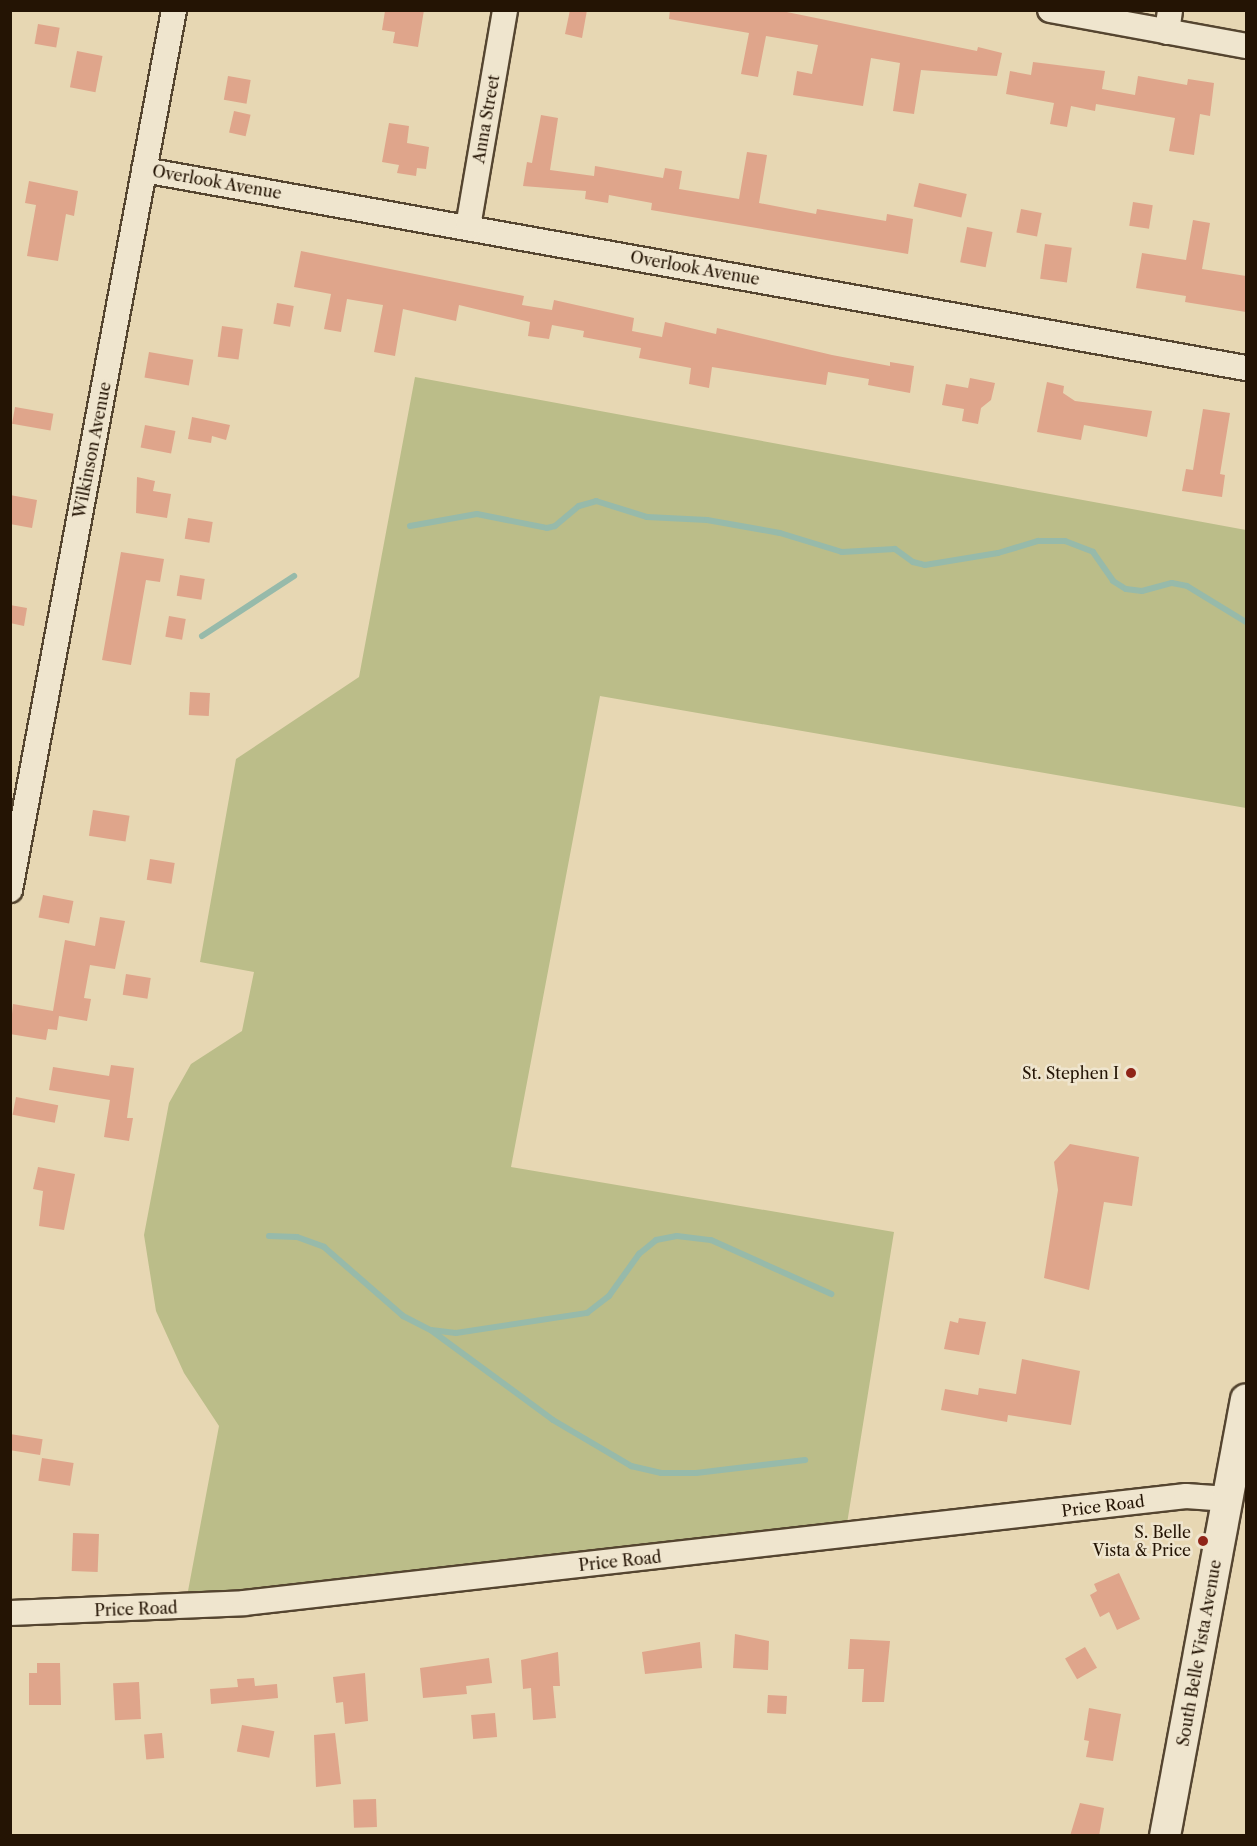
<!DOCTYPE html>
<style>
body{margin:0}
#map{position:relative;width:1257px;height:1846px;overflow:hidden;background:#e7d7b3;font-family:"Libre Caslon Text",serif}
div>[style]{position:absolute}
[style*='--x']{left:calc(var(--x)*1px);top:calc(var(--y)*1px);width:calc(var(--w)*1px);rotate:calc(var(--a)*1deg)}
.green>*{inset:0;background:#bbbd89}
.stream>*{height:6px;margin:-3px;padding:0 3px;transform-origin:3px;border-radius:3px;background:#97baaa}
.building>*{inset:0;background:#dfa58b;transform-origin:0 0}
.roads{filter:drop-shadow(2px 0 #554530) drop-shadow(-2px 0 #554530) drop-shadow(0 2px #554530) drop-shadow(0 -2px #554530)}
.minor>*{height:24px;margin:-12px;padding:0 12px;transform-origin:12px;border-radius:12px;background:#efe5ce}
.tertiary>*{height:30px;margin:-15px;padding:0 15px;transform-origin:15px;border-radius:15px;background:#efe5ce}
.dots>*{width:16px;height:16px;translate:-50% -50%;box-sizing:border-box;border:3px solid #efe5ce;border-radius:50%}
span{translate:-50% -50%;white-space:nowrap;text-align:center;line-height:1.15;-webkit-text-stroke:5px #efe5ce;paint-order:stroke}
.street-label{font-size:16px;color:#241404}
.poi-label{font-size:16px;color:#241404}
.right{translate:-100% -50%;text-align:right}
.frame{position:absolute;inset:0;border:12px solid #241404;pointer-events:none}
</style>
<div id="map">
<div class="green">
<i style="clip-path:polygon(415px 377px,1246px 530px,1246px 808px,600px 696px,511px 1167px,894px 1232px,845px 1536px,185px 1607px,219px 1426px,184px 1373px,156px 1311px,144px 1235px,169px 1103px,191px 1064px,242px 1031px,254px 972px,200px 962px,236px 759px,359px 677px)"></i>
</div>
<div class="stream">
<i style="--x:410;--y:526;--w:68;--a:-10.2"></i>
<i style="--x:477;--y:514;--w:71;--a:11.3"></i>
<i style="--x:547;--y:528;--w:8;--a:-14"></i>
<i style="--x:555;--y:526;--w:31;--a:-40"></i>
<i style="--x:579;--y:506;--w:18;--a:-16"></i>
<i style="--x:596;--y:501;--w:53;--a:17.4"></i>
<i style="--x:647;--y:517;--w:60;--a:2.9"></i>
<i style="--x:707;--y:520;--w:74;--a:10.1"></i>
<i style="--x:780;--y:533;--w:65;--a:17"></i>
<i style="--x:842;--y:552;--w:53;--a:-3.2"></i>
<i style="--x:895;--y:549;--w:22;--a:36"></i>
<i style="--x:913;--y:562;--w:12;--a:14"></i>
<i style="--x:925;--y:565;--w:74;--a:-9.3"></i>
<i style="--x:998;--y:553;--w:42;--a:-16.7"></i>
<i style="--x:1038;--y:541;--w:27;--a:0"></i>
<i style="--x:1065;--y:541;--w:30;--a:21"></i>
<i style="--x:1093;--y:552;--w:35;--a:55"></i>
<i style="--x:1113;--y:581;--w:15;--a:32"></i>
<i style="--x:1126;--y:589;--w:16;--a:7"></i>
<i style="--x:1142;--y:591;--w:31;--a:-15"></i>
<i style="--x:1172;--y:583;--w:15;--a:11"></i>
<i style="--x:1187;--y:586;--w:69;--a:31.4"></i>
<i style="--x:202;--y:636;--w:110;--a:-33.1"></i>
<i style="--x:269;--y:1236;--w:28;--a:2"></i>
<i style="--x:297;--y:1237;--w:29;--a:20"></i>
<i style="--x:324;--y:1247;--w:105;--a:41.1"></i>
<i style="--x:403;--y:1316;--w:31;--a:27"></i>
<i style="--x:431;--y:1330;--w:25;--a:7"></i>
<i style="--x:456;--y:1333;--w:133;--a:-8.7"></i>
<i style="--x:587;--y:1313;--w:28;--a:-38"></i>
<i style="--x:609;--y:1296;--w:52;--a:-54.5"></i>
<i style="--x:639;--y:1254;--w:22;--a:-39"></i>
<i style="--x:656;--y:1240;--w:21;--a:-11"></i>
<i style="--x:677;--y:1236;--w:34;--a:7"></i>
<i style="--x:711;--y:1240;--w:132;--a:24.2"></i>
<i style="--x:432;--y:1331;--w:150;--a:36.3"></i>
<i style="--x:553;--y:1420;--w:91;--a:30.5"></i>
<i style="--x:631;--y:1466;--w:31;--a:13"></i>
<i style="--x:661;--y:1473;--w:35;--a:0"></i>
<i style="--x:696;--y:1473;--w:110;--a:-6.8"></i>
</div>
<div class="building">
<i style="clip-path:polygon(398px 10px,424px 10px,418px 47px,393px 43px,395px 32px,382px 30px,385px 11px)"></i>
<i style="clip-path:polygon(570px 10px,587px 10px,582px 38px,565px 34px)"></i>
<i style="clip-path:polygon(670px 10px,777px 10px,977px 51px,978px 47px,1002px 53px,997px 76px,921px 70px,914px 114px,893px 111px,900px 63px,871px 58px,863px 106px,793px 95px,797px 71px,812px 74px,818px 45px,766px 36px,758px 77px,741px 74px,749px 33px,669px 19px)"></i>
<i style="left:38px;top:24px;width:22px;height:20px;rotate:10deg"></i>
<i style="left:77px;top:51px;width:26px;height:37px;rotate:11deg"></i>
<i style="clip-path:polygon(1033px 62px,1105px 71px,1102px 89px,1135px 95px,1138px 76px,1187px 85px,1188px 79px,1214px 83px,1210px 116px,1200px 114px,1194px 155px,1169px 151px,1175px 118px,1096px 104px,1095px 111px,1071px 106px,1067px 127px,1050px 124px,1054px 103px,1006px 94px,1010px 71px,1031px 75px)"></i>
<i style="left:228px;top:76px;width:23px;height:24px;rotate:10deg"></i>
<i style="left:234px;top:111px;width:17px;height:22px;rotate:13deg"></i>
<i style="clip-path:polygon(541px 115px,558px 118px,550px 170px,594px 176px,595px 166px,663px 178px,665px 168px,682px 171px,679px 189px,739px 199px,747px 152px,767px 155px,759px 203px,816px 214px,817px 209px,886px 221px,887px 214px,913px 219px,908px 254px,651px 210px,652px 203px,609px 195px,608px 203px,585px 199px,586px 191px,523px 186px,527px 162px,532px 163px)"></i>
<i style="clip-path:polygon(389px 123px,409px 126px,407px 143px,429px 147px,426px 169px,417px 168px,416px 176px,397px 173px,399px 165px,382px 162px)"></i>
<i style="clip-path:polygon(29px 181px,78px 191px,74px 216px,66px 214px,58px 261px,27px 256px,36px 205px,25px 203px)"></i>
<i style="left:919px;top:183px;width:49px;height:24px;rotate:13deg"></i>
<i style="left:1133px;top:202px;width:20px;height:24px;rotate:9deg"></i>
<i style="left:1021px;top:209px;width:21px;height:24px;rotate:11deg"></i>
<i style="clip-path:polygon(1193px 220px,1210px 223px,1202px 269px,1246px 276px,1246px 312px,1185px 302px,1186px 296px,1136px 288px,1142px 253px,1186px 260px)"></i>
<i style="left:967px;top:227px;width:26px;height:36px;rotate:11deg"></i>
<i style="left:1045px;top:244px;width:27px;height:35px;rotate:8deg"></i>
<i style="clip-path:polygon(301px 251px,524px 296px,522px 305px,552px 310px,554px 300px,634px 318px,632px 331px,662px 337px,665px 322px,716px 334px,717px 328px,832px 355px,890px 366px,890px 362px,914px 366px,910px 393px,868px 385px,869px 379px,828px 372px,826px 385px,712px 367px,709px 388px,689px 384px,691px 368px,639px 358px,641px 348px,583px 337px,584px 331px,552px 325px,549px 339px,528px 336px,530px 322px,459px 305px,456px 321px,403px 309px,395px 356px,374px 352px,383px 305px,347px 299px,341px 332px,324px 329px,331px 294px,294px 287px)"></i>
<i style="left:277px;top:303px;width:17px;height:21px;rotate:10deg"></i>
<i style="left:222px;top:326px;width:21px;height:31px;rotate:8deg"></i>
<i style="left:149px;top:352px;width:45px;height:26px;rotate:10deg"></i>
<i style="clip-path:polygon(970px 378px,995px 383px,991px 400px,981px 408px,978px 424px,962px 421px,964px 409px,942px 405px,946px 384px,968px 388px)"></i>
<i style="clip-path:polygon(1047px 382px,1064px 386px,1063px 393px,1075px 401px,1152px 411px,1147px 437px,1084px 425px,1081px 440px,1037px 432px)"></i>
<i style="left:15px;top:407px;width:39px;height:17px;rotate:10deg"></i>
<i style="clip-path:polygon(1203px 409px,1230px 413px,1220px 474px,1225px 475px,1222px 497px,1182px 491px,1186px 469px,1193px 470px)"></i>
<i style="clip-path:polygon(192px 417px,230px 425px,226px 440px,212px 436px,211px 443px,188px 439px)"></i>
<i style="left:145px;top:425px;width:31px;height:23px;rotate:11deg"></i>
<i style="clip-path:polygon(137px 477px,155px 481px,153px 491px,171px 494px,167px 518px,136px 513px)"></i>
<i style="clip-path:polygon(10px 495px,37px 500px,32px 528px,10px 524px)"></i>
<i style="left:188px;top:518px;width:25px;height:21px;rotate:9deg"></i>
<i style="clip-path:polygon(121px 552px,164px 559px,160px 582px,146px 580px,131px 665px,102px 660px)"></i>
<i style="left:180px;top:575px;width:25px;height:21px;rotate:9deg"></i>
<i style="clip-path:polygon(10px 605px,27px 608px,24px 626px,10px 623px)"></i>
<i style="left:169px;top:616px;width:17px;height:21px;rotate:10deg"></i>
<i style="left:190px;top:692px;width:20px;height:23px;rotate:3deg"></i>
<i style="left:93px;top:810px;width:37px;height:26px;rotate:9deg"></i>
<i style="left:150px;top:859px;width:25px;height:21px;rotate:9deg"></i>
<i style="left:43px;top:895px;width:31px;height:23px;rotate:11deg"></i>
<i style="clip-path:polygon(100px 917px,125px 921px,115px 969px,90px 965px,84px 998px,91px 999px,87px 1021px,59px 1016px,57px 1030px,48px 1029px,46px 1040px,10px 1034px,13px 1004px,53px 1011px,65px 940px,95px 946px)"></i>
<i style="left:126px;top:974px;width:25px;height:21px;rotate:9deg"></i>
<i style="clip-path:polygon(111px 1065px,134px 1068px,127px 1118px,133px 1118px,129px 1141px,104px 1137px,110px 1100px,49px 1090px,53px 1067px,109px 1076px)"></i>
<i style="left:16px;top:1097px;width:43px;height:18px;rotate:11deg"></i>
<i style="clip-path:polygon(1070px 1144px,1139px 1157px,1132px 1206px,1104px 1202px,1089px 1290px,1044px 1278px,1058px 1190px,1054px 1162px)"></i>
<i style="clip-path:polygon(38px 1167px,75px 1174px,64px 1230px,39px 1226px,43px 1191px,33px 1189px)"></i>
<i style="clip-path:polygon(959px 1318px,986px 1322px,979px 1355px,944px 1349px,950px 1321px,958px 1323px)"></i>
<i style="clip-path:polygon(1022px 1359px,1080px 1371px,1071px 1425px,1008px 1415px,1007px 1422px,941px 1410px,945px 1389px,978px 1395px,979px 1388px,1016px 1394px)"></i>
<i style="left:10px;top:1434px;width:33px;height:16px;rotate:9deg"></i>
<i style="left:42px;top:1458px;width:32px;height:23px;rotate:9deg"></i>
<i style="left:73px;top:1533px;width:26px;height:38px;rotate:2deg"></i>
<i style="clip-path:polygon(1119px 1573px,1140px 1619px,1117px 1630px,1109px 1612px,1100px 1617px,1090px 1595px,1097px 1591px,1094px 1584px)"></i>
<i style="clip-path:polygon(735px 1634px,769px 1641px,768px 1670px,733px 1668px)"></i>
<i style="clip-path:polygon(850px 1639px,890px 1641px,884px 1702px,862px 1702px,864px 1669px,848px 1669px)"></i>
<i style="clip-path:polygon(700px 1642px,702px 1668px,645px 1674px,642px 1652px)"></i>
<i style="left:1085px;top:1647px;width:24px;height:23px;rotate:60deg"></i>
<i style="clip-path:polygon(558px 1652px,560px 1686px,553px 1686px,556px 1718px,533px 1720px,531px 1688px,523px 1689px,521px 1660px)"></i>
<i style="clip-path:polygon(489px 1658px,492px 1683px,466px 1686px,467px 1694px,423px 1698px,420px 1668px)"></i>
<i style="clip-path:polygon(37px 1663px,60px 1663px,61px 1705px,29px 1705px,29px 1673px,37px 1673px)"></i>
<i style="clip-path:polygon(365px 1673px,368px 1721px,345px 1724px,343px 1702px,336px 1703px,333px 1677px)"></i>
<i style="clip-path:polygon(254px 1678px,255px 1686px,277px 1684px,278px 1698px,211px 1704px,210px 1689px,238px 1687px,237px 1679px)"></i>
<i style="left:139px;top:1682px;width:37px;height:26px;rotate:87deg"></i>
<i style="left:768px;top:1695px;width:19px;height:18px;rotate:3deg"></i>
<i style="clip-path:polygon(1089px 1708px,1121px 1714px,1113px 1761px,1086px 1757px,1089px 1741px,1084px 1740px)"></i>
<i style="left:495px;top:1713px;width:24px;height:24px;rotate:85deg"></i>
<i style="left:242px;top:1725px;width:33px;height:27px;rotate:11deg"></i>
<i style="left:162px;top:1733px;width:25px;height:18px;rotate:85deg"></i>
<i style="clip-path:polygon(335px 1733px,341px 1784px,316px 1787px,314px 1735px)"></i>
<i style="left:376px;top:1799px;width:28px;height:23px;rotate:88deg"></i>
<i style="clip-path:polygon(1080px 1803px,1104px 1808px,1099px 1836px,1070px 1836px)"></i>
</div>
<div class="roads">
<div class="minor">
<i style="--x:1050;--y:10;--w:199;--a:10.4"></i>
<i style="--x:1167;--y:32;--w:22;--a:-82"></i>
<i style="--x:144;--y:170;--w:1120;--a:10.19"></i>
<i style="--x:468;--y:227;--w:220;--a:-80.3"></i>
<i style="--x:10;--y:890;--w:895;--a:-79.44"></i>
<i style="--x:10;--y:1613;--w:234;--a:-2.4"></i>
<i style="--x:244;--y:1603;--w:948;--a:-6.48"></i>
<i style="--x:1186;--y:1496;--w:42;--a:4.1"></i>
</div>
<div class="tertiary">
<i style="--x:1165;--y:1836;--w:444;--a:-79.5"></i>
</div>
</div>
<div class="dots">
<i style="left:1131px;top:1073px;background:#8f2418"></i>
<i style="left:1203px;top:1541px;background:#8f2418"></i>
</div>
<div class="street-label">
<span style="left:486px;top:119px;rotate:-80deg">Anna Street</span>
<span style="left:217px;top:182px;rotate:10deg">Overlook Avenue</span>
<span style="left:695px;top:268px;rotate:10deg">Overlook Avenue</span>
<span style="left:92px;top:450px;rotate:-79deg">Wilkinson Avenue</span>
<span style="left:1103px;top:1506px;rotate:-7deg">Price Road</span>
<span style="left:620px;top:1561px;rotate:-6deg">Price Road</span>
<span style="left:136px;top:1609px;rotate:-2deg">Price Road</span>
<span style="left:1199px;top:1653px;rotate:-80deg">South Belle Vista Avenue</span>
</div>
<div class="poi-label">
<span class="right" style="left:1119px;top:1073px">St. Stephen I</span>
<span class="right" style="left:1191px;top:1541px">S. Belle<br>Vista &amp; Price</span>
</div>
<div class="frame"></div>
</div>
